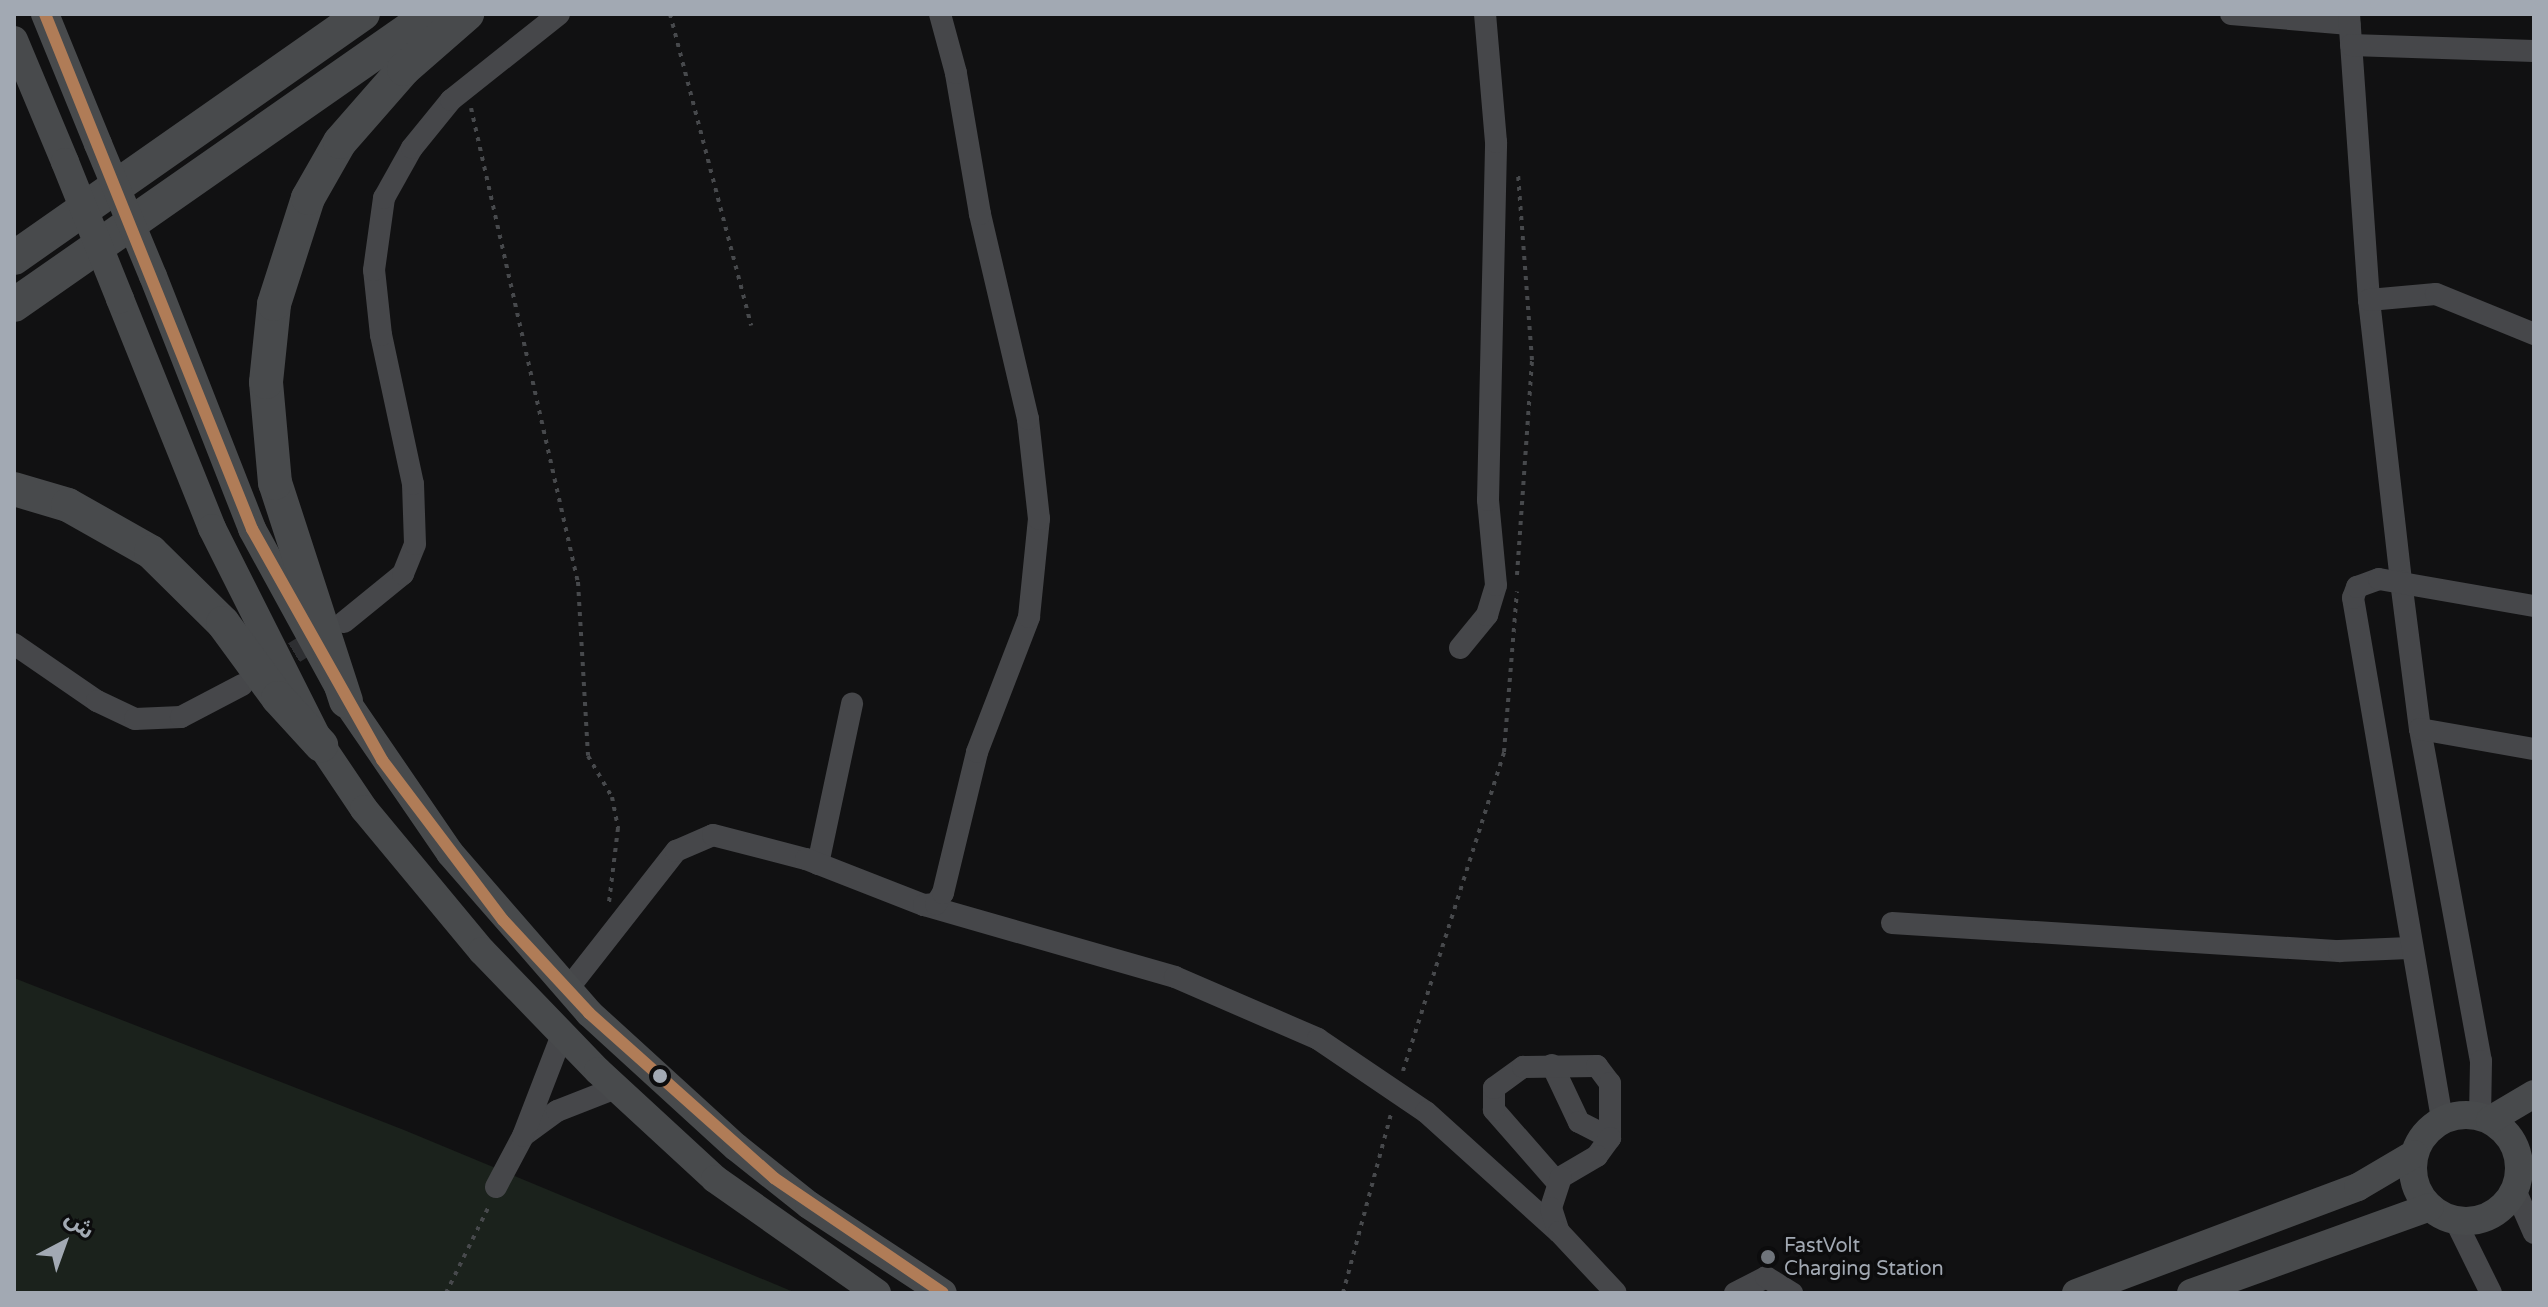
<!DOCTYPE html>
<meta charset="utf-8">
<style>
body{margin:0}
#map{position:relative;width:2548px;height:1307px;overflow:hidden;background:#111112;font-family:"Varela Round","Noto Sans Arabic",sans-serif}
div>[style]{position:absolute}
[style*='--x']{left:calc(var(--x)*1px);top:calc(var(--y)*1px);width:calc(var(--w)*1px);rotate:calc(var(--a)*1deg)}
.green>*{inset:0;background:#1b221c}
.minor-tunnel>*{height:22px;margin-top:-11px;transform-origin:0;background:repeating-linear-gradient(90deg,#2e2f32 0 22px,transparent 0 33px)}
.path>*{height:4px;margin-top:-2px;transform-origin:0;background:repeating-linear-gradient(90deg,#47494c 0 4px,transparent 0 10px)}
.minor>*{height:22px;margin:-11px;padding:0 11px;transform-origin:11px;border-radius:11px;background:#46474a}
.major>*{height:28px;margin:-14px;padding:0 14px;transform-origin:14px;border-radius:14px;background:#484a4c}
.major>.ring{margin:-14px;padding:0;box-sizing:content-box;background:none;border:28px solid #484a4c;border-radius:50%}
.highway>*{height:34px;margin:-17px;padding:0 17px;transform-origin:17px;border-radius:17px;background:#484a4c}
.major-bridge>*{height:28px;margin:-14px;padding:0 14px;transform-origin:14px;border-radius:14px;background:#484a4c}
.bus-1>*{height:12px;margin:-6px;padding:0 6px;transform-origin:6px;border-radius:6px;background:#b07c57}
.dots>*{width:22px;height:22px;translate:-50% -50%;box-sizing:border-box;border:4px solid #0c0c0d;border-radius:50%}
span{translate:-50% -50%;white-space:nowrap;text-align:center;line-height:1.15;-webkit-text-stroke:7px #0c0c0d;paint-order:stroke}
.poi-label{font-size:20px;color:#a2a9b3}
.left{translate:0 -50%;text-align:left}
.frame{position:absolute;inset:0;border:16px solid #a2a9b3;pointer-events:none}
.north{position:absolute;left:24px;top:1203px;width:80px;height:80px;-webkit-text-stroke:6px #0c0c0d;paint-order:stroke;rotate:41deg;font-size:22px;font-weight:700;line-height:32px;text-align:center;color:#a2a9b3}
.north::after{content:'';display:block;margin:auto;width:28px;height:36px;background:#a2a9b3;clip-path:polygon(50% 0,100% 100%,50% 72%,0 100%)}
</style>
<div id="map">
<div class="green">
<i style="clip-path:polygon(14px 978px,404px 1130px,796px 1293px,14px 1293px)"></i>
</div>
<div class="minor-tunnel">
<i style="--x:266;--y:670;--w:70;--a:-31.7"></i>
</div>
<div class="path">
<i style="--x:670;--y:14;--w:322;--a:75.4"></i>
<i style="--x:471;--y:108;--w:486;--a:77.3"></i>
<i style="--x:578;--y:582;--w:174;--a:86.7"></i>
<i style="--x:588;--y:756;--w:48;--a:59.7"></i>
<i style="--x:612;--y:797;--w:32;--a:79"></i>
<i style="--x:618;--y:828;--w:75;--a:96.9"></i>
<i style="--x:1517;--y:575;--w:216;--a:-86"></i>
<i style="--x:1532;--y:360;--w:187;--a:-94.3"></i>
<i style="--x:1403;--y:1071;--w:335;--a:-72.4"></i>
<i style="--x:1504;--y:752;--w:161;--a:-85.4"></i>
<i style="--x:446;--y:1293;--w:97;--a:-63.7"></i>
<i style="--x:1343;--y:1293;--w:185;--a:-75"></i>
</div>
<div class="minor">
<i style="--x:2231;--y:14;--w:119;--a:4.8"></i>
<i style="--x:2349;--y:14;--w:287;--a:86"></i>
<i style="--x:2369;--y:300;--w:283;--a:83.5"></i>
<i style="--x:2401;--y:581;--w:149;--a:82.7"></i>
<i style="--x:2420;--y:729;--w:338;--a:79.6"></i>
<i style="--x:2481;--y:1061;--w:55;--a:91"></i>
<i style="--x:2351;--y:45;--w:183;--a:1.9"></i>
<i style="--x:2369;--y:300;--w:67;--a:-5.1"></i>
<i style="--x:2436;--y:294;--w:106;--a:22.2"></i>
<i style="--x:344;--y:622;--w:76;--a:-39.1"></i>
<i style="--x:403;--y:574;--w:32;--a:-68"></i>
<i style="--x:415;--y:544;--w:60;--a:-91.9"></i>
<i style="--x:413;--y:484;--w:152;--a:-102.1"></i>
<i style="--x:381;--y:335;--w:65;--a:-96.1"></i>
<i style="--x:374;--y:270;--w:73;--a:-82.1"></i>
<i style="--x:384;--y:198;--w:57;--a:-60.8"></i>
<i style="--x:412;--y:148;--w:62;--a:-50.9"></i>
<i style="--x:451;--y:100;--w:138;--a:-38.5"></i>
<i style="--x:14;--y:644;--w:101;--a:34.5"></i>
<i style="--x:97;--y:701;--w:42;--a:25.3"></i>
<i style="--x:135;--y:719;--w:46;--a:-2.5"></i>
<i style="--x:181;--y:717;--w:69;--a:-27.7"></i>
<i style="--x:1460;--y:648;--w:43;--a:-50.7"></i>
<i style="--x:1487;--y:615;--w:31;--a:-73"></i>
<i style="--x:1496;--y:585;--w:85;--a:-95.4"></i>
<i style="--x:1488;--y:500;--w:358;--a:-88.7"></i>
<i style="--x:1496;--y:142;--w:128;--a:-94.9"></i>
<i style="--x:2420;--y:729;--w:116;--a:10"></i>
<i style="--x:818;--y:864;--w:164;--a:-78"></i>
<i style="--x:924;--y:905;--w:261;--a:16"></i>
<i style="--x:1175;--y:977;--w:156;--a:23.4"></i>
<i style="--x:1318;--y:1039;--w:130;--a:34.1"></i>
<i style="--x:1426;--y:1112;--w:179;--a:42.1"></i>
<i style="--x:1892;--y:923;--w:448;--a:3.6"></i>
<i style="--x:2339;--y:951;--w:70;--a:-2.5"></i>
<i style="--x:567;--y:990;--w:177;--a:-51.9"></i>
<i style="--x:676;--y:851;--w:40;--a:-23.4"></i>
<i style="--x:713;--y:835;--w:96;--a:14.5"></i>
<i style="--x:806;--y:859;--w:127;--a:21.3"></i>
<i style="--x:924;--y:905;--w:12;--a:-5"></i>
<i style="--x:936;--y:904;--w:13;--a:-58"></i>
<i style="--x:943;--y:893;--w:145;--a:-76.4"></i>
<i style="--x:977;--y:752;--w:145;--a:-68.9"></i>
<i style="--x:1029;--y:617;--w:99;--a:-84.2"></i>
<i style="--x:1039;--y:519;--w:101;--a:-96.3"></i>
<i style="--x:1028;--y:419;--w:211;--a:-103.2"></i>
<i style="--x:980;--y:214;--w:143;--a:-99.7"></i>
<i style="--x:956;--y:73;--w:61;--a:-105.2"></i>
<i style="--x:1552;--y:1065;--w:63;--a:64.7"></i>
<i style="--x:1579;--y:1122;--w:35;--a:27"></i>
<i style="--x:2442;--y:1119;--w:529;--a:-99.69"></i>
<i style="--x:2353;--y:598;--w:12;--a:-70"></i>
<i style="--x:2357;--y:587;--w:23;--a:-20"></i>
<i style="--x:2379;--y:579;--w:157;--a:9.9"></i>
<i style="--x:524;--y:1135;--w:41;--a:-36"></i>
<i style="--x:557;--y:1111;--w:63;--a:-21.3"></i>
<i style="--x:1557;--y:1182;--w:96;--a:-131.2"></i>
<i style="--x:1494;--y:1110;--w:22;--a:-90"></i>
<i style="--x:1494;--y:1088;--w:36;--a:-36"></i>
<i style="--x:1523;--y:1067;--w:74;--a:-0.8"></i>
<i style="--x:1597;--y:1066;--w:21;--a:53"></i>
<i style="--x:1610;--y:1083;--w:55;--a:90"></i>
<i style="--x:1610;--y:1138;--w:22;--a:126"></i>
<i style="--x:1597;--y:1156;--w:42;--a:149.7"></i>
<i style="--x:1561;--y:1177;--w:33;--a:108"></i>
<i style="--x:1551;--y:1208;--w:25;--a:72"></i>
<i style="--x:1559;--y:1232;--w:83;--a:46.9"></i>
<i style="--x:496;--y:1187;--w:58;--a:-62.1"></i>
<i style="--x:523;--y:1136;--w:108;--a:-68.9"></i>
<i style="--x:2515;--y:1190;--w:47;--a:66.2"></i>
<i style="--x:2455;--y:1220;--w:81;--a:63.7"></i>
<i style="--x:1735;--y:1293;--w:35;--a:-27"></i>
<i style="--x:1766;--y:1277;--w:31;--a:32"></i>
</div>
<div class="major">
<i style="--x:45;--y:14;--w:140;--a:67.8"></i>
<i style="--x:14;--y:40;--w:132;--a:67.3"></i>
<i style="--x:153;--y:276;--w:272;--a:68.6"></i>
<i style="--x:252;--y:529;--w:196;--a:61.3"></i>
<i style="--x:346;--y:701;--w:184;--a:55.6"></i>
<i style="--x:450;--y:853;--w:212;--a:49"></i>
<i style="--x:589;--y:1013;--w:199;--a:42.4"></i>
<i style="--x:736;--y:1147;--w:93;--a:38.5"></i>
<i style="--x:809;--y:1205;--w:160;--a:33.3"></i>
<i style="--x:120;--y:299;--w:247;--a:68.1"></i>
<i style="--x:212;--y:528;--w:243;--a:63.3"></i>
<i style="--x:321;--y:745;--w:77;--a:56.1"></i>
<i style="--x:364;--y:809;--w:185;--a:50.3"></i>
<i style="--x:482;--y:951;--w:167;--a:46"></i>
<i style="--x:598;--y:1071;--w:159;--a:42.7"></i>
<i style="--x:715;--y:1179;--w:198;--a:35.1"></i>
<i class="ring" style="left:2413px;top:1115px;width:78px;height:78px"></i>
<i style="--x:2490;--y:1120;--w:51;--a:-30.6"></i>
<i style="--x:2076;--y:1293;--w:301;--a:-20.6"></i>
<i style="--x:2358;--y:1187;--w:65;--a:-30.5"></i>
<i style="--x:2191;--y:1293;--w:254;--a:-19.8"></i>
</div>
<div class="highway">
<i style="--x:14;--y:258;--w:426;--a:-35"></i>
<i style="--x:14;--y:305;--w:508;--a:-34.91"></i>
<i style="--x:14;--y:489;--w:56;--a:16.5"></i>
<i style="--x:68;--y:505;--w:95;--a:29.5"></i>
<i style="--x:151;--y:552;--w:101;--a:44.6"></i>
<i style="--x:223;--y:623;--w:93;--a:53.7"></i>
<i style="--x:278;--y:698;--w:64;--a:47.5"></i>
<i style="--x:346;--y:701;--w:229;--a:-108"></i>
<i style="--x:275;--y:483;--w:101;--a:-95.1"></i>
<i style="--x:266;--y:382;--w:78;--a:-84.1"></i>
<i style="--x:274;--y:304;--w:111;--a:-72.2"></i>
<i style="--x:308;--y:198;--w:64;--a:-60.3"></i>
<i style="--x:340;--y:142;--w:97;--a:-48.8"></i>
<i style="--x:404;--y:69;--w:84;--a:-41.1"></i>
</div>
<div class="major-bridge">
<i style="--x:98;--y:144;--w:143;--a:67.4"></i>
<i style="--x:65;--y:162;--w:148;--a:68.1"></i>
</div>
<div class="bus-1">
<i style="--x:45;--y:14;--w:555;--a:68.1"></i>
<i style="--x:252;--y:529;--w:265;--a:60.6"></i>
<i style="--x:382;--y:760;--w:201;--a:52.9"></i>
<i style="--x:503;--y:920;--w:127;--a:47.2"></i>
<i style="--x:589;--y:1013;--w:248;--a:41.7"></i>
<i style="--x:774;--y:1178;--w:204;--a:34.2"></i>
</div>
<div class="dots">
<i style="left:660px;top:1076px;background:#a2a9b3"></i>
<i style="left:1768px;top:1257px;background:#6f747b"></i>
</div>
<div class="poi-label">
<span class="left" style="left:1784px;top:1258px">FastVolt<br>Charging Station</span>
</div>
<div class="frame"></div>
<div class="north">ش</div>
</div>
